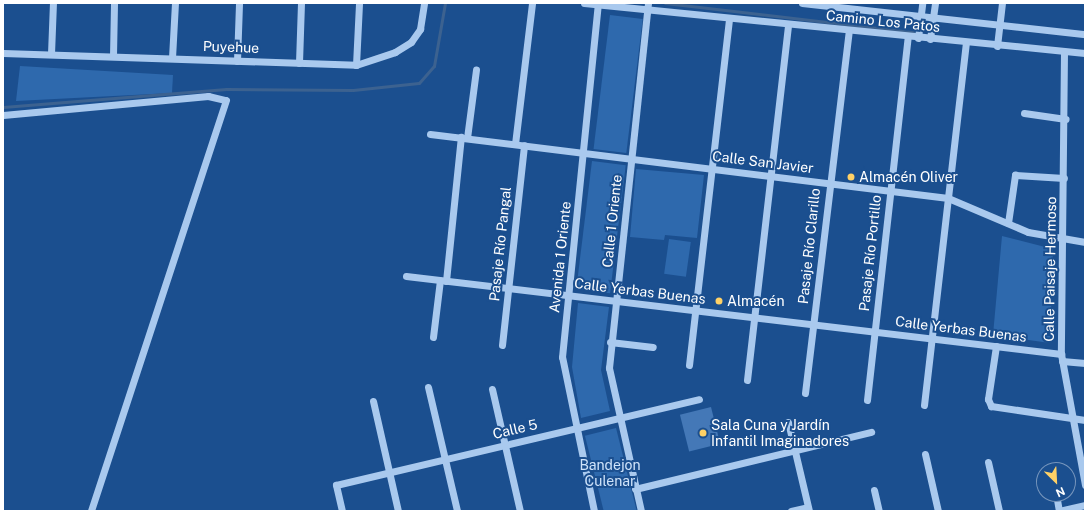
<!DOCTYPE html>
<meta charset="utf-8">
<style>
body{margin:0}
#map{position:relative;width:1088px;height:514px;overflow:hidden;background:#1b4f8f;font-family:"Public Sans",sans-serif}
div>[style]{position:absolute}
[style*='--x']{left:calc(var(--x)*1px);top:calc(var(--y)*1px);width:calc(var(--w)*1px);rotate:calc(var(--a)*1deg)}
.green>*{inset:0;background:#2e69ad;transform-origin:0 0}
.stream>*{height:3px;margin:-1.5px;padding:0 1.5px;transform-origin:1.5px;border-radius:1.5px;background:#3c6290}
.building>*{inset:0;background:#4478b7;transform-origin:0 0}
.minor>*{height:7px;margin:-3.5px;padding:0 3.5px;transform-origin:3.5px;border-radius:3.5px;background:#a9c9ee}
.dots>*{width:11px;height:11px;translate:-50% -50%;box-sizing:border-box;border:2px solid #1b4f8f;border-radius:50%}
span{translate:-50% -50%;white-space:nowrap;text-align:center;line-height:1.15;-webkit-text-stroke:4px #1b4f8f;paint-order:stroke}
.street-label{font-size:14px;color:#fff}
.poi-label{font-size:14px;color:#fff}
.left{translate:0 -50%;text-align:left}
.park-label{font-size:14px;color:#cfe3fa}
.frame{position:absolute;inset:0;border:4px solid #fff;pointer-events:none}
.north{position:absolute;left:1036px;top:462px;width:40px;height:40px;box-sizing:border-box;background:#1b4f8f;border:1px solid #7695bc;border-radius:50%;rotate:156deg;font-size:11px;font-weight:700;line-height:16px;text-align:center;color:#fff}
.north::after{content:'';display:block;margin:auto;width:14px;height:18px;background:#ffd166;clip-path:polygon(50% 0,100% 100%,50% 72%,0 100%)}
</style>
<div id="map">
<div class="green">
<i style="left:610px;top:15px;width:33px;height:135px;rotate:7deg"></i>
<i style="clip-path:polygon(20px 66px,173px 75px,172px 93px,16px 101px)"></i>
<i style="left:592px;top:161px;width:34px;height:129px;rotate:7deg"></i>
<i style="clip-path:polygon(636px 169px,704px 175px,697px 238px,665px 235px,664px 240px,630px 237px)"></i>
<i style="clip-path:polygon(1002px 236px,1053px 249px,1050px 343px,993px 335px)"></i>
<i style="left:669px;top:239px;width:22px;height:35px;rotate:8deg"></i>
<i style="clip-path:polygon(578px 303px,609px 307px,601px 370px,610px 411px,581px 418px,572px 367px)"></i>
<i style="left:616px;top:428px;width:85px;height:32px;rotate:76deg"></i>
</div>
<div class="stream">
<i style="--x:665;--y:3;--w:250;--a:6.7"></i>
<i style="--x:3;--y:107;--w:224;--a:-4.6"></i>
<i style="--x:226;--y:89;--w:127;--a:0.5"></i>
<i style="--x:353;--y:90;--w:66;--a:-6.1"></i>
<i style="--x:419;--y:83;--w:23;--a:-49"></i>
<i style="--x:434;--y:66;--w:64;--a:-80.1"></i>
</div>
<div class="building">
<i style="left:711px;top:407px;width:38px;height:32px;rotate:76deg"></i>
</div>
<div class="minor">
<i style="--x:584;--y:3;--w:503;--a:5.7"></i>
<i style="--x:802;--y:3;--w:285;--a:6.3"></i>
<i style="--x:918;--y:38;--w:35;--a:-83"></i>
<i style="--x:930;--y:39;--w:36;--a:-82"></i>
<i style="--x:997;--y:46;--w:43;--a:-83.4"></i>
<i style="--x:1064;--y:52;--w:302;--a:90.6"></i>
<i style="--x:1061;--y:354;--w:133;--a:79.6"></i>
<i style="--x:3;--y:53;--w:353;--a:1.9"></i>
<i style="--x:356;--y:65;--w:41;--a:-18.4"></i>
<i style="--x:395;--y:52;--w:19;--a:-32"></i>
<i style="--x:411;--y:42;--w:16;--a:-55"></i>
<i style="--x:420;--y:29;--w:26;--a:-81"></i>
<i style="--x:51;--y:54;--w:51;--a:-87.8"></i>
<i style="--x:113;--y:56;--w:53;--a:-88.9"></i>
<i style="--x:172;--y:58;--w:55;--a:-86.9"></i>
<i style="--x:237;--y:61;--w:58;--a:-88"></i>
<i style="--x:299;--y:63;--w:60;--a:-88.1"></i>
<i style="--x:356;--y:65;--w:62;--a:-87.2"></i>
<i style="--x:1024;--y:113;--w:42;--a:8.1"></i>
<i style="--x:3;--y:115;--w:206;--a:-5.3"></i>
<i style="--x:208;--y:96;--w:18;--a:13"></i>
<i style="--x:226;--y:100;--w:433;--a:108.2"></i>
<i style="--x:430;--y:134;--w:522;--a:7.04"></i>
<i style="--x:948;--y:198;--w:87;--a:23"></i>
<i style="--x:1028;--y:232;--w:58;--a:10"></i>
<i style="--x:467;--y:138;--w:69;--a:-82.5"></i>
<i style="--x:515;--y:144;--w:142;--a:-83.1"></i>
<i style="--x:1008;--y:223;--w:49;--a:-81.7"></i>
<i style="--x:1015;--y:175;--w:49;--a:3.5"></i>
<i style="--x:406;--y:276;--w:660;--a:6.79"></i>
<i style="--x:446;--y:281;--w:145;--a:-84.1"></i>
<i style="--x:433;--y:337;--w:57;--a:-83"></i>
<i style="--x:610;--y:342;--w:43;--a:6.6"></i>
<i style="--x:502;--y:345;--w:201;--a:-83.7"></i>
<i style="--x:996;--y:346;--w:54;--a:98.6"></i>
<i style="--x:988;--y:399;--w:8;--a:67"></i>
<i style="--x:991;--y:406;--w:95;--a:8.5"></i>
<i style="--x:1062;--y:361;--w:23;--a:5"></i>
<i style="--x:689;--y:365;--w:349;--a:-83.4"></i>
<i style="--x:747;--y:380;--w:357;--a:-83.4"></i>
<i style="--x:428;--y:387;--w:127;--a:76.8"></i>
<i style="--x:492;--y:389;--w:125;--a:77.1"></i>
<i style="--x:805;--y:393;--w:365;--a:-83.1"></i>
<i style="--x:867;--y:400;--w:365;--a:-83.6"></i>
<i style="--x:373;--y:401;--w:113;--a:77.2"></i>
<i style="--x:924;--y:405;--w:364;--a:-83.4"></i>
<i style="--x:788;--y:422;--w:91;--a:76.7"></i>
<i style="--x:925;--y:454;--w:58;--a:77.2"></i>
<i style="--x:988;--y:462;--w:50;--a:77.3"></i>
<i style="--x:1050;--y:468;--w:2;--a:90"></i>
<i style="--x:635;--y:489;--w:243;--a:-13.6"></i>
<i style="--x:874;--y:490;--w:22;--a:77"></i>
<i style="--x:1056;--y:494;--w:17;--a:80"></i>
<i style="--x:342;--y:511;--w:27;--a:-103"></i>
<i style="--x:336;--y:485;--w:373;--a:-13.3"></i>
<i style="--x:594;--y:511;--w:157;--a:-101.7"></i>
<i style="--x:562;--y:357;--w:356;--a:-84.2"></i>
<i style="--x:641;--y:511;--w:147;--a:-102.6"></i>
<i style="--x:609;--y:368;--w:367;--a:-83.9"></i>
<i style="--x:791;--y:511;--w:17;--a:-13"></i>
<i style="--x:1059;--y:511;--w:27;--a:-13"></i>
</div>
<div class="dots">
<i style="left:851px;top:177px;background:#ffd166"></i>
<i style="left:719px;top:301px;background:#ffd166"></i>
<i style="left:703px;top:433px;background:#ffd166"></i>
</div>
<div class="street-label">
<span style="left:883px;top:21px;rotate:6deg">Camino Los Patos</span>
<span style="left:231px;top:47px;rotate:2deg">Puyehue</span>
<span style="left:763px;top:162px;rotate:7deg">Calle San Javier</span>
<span style="left:612px;top:221px;rotate:-84deg">Calle 1 Oriente</span>
<span style="left:500px;top:244px;rotate:-84deg">Pasaje Río Pangal</span>
<span style="left:809px;top:246px;rotate:-84deg">Pasaje Río Clarillo</span>
<span style="left:870px;top:253px;rotate:-84deg">Pasaje Río Portillo</span>
<span style="left:560px;top:257px;rotate:-84deg">Avenida 1 Oriente</span>
<span style="left:1050px;top:269px;rotate:-89deg">Calle Paisaje Hermoso</span>
<span style="left:640px;top:291px;rotate:7deg">Calle Yerbas Buenas</span>
<span style="left:961px;top:329px;rotate:7deg">Calle Yerbas Buenas</span>
<span style="left:515px;top:429px;rotate:-13deg">Calle 5</span>
</div>
<div class="poi-label">
<span class="left" style="left:859px;top:177px">Almacén Oliver</span>
<span class="left" style="left:727px;top:301px">Almacén</span>
<span class="left" style="left:711px;top:433px">Sala Cuna y Jardín<br>Infantil Imaginadores</span>
</div>
<div class="park-label">
<span style="left:610px;top:473px">Bandejon<br>Culenar</span>
</div>
<div class="frame"></div>
<div class="north">N</div>
</div>
